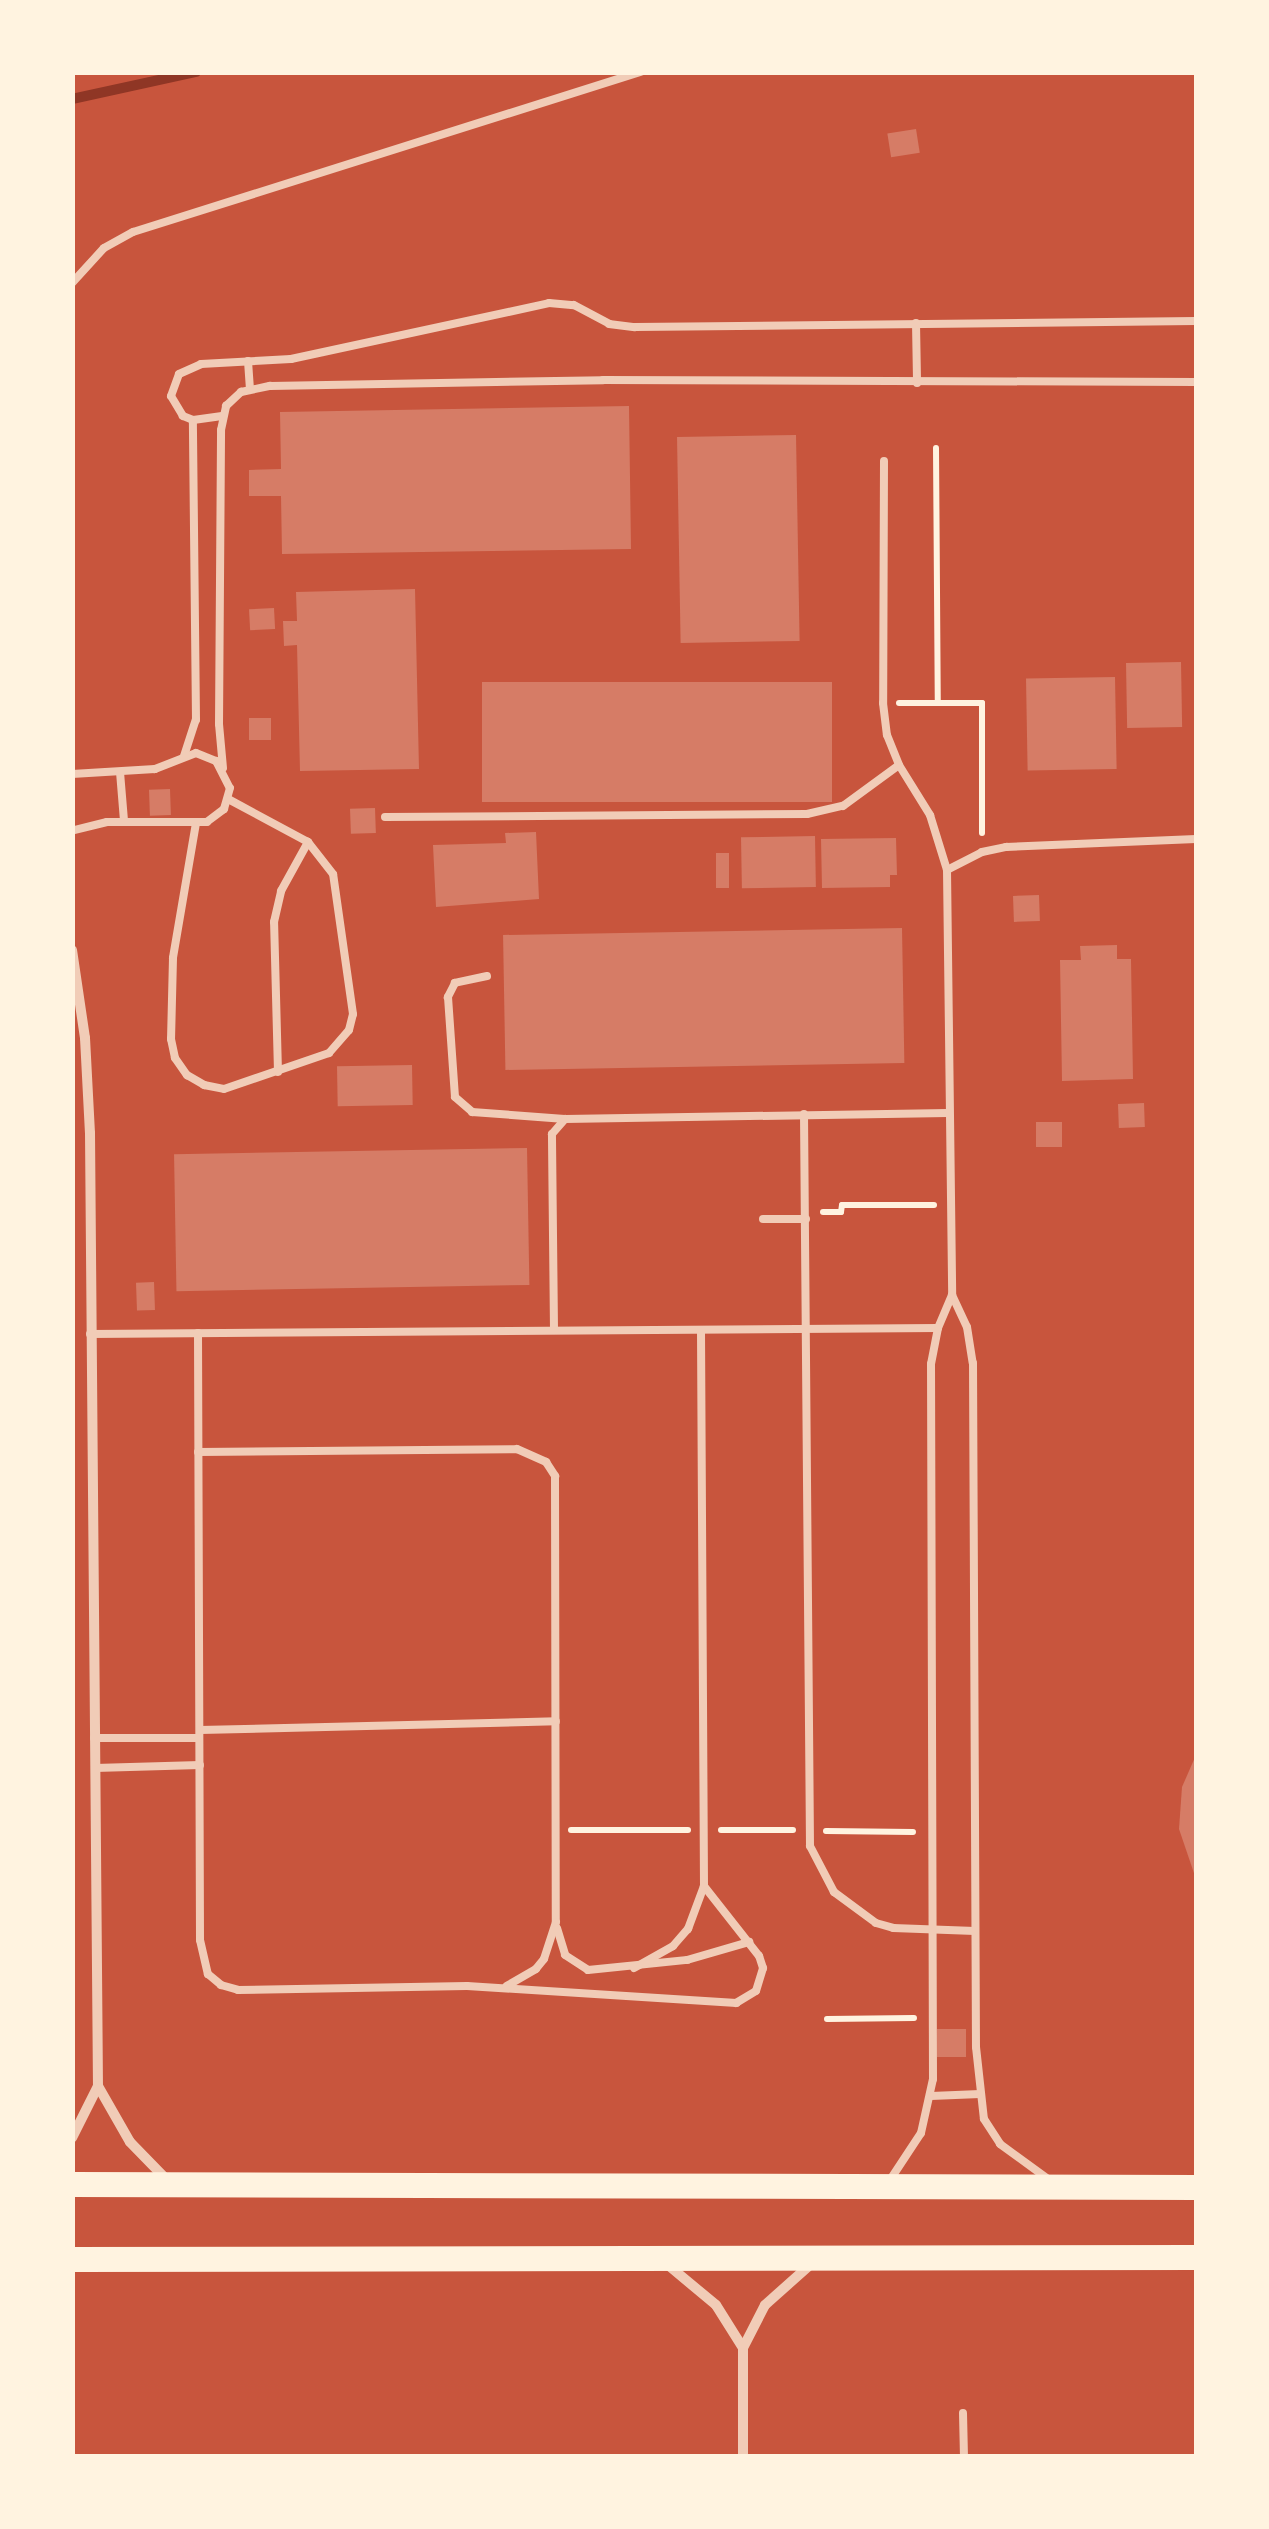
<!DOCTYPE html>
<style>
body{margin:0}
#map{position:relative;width:1269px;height:2529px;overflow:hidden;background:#c8553d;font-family:Georgia,serif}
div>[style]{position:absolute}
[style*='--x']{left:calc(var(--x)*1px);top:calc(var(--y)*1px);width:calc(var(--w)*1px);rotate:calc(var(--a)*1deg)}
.stream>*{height:10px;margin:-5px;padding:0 5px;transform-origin:5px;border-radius:5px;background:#8f3625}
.building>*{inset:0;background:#d67c66;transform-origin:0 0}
.path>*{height:6px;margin:-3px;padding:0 3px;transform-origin:3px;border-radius:3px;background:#fff3e0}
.service>*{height:8px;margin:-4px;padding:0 4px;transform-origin:4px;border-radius:4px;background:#f1ccb7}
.minor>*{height:10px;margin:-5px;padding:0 5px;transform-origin:5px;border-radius:5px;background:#f1ccb7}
.primary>*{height:25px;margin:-12.5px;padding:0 12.5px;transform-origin:12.5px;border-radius:12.5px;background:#fff3e0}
span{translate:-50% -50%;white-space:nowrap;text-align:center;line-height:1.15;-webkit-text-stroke:8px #fff3e0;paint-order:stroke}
.frame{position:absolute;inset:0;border:75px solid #fff3e0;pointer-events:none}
</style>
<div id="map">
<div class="stream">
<i style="--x:72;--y:99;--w:127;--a:-12.3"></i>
</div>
<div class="building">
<i style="left:916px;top:129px;width:24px;height:29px;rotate:81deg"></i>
<i style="clip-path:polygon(629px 406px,631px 549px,282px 554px,281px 496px,249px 496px,249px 470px,281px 469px,280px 412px)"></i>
<i style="left:796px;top:435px;width:206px;height:119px;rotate:89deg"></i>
<i style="clip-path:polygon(415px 589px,419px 769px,300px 771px,297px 645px,284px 646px,283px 621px,297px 621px,296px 592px)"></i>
<i style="left:274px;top:608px;width:21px;height:25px;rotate:87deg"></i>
<i style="left:1181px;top:662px;width:65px;height:55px;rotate:89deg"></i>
<i style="left:1115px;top:677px;width:92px;height:89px;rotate:89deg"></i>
<i style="left:832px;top:682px;width:120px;height:350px;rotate:90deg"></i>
<i style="left:249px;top:718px;width:22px;height:22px"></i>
<i style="left:170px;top:789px;width:26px;height:21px;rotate:88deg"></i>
<i style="left:375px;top:808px;width:25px;height:25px;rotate:88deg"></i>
<i style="clip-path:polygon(536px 832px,539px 899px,436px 907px,433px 845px,506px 843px,505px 833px)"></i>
<i style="left:815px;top:836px;width:51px;height:74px;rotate:89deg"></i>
<i style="clip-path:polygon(896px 838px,897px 875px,890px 875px,890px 887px,822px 888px,821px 839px)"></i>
<i style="left:716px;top:853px;width:13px;height:35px"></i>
<i style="left:1039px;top:895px;width:26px;height:26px;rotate:88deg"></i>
<i style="left:902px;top:928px;width:135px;height:399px;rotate:89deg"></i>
<i style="clip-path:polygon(1117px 945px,1117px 959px,1131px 959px,1133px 1079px,1062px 1081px,1060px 960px,1081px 960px,1080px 946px)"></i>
<i style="left:412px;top:1065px;width:40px;height:75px;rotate:89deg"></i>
<i style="left:1144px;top:1103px;width:24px;height:26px;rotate:88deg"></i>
<i style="left:1062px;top:1122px;width:25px;height:26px;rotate:90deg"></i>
<i style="left:527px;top:1148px;width:137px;height:353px;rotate:89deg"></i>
<i style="left:154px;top:1282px;width:28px;height:18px;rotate:88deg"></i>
<i style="clip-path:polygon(1196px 1755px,1196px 1879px,1179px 1829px,1182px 1787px)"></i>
<i style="left:937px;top:2029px;width:29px;height:28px"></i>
</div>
<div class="path">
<i style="--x:936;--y:448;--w:255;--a:89.6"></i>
<i style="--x:899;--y:703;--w:83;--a:0"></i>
<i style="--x:982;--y:703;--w:130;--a:90"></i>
<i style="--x:823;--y:1212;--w:18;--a:0"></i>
<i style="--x:841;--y:1212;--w:7;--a:-82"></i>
<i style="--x:842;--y:1205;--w:92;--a:0"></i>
<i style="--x:571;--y:1830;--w:117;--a:0"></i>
<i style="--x:721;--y:1830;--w:72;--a:0"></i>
<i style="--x:826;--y:1831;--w:87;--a:0.7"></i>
<i style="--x:827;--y:2019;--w:87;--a:-0.7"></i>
</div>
<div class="service">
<i style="--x:72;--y:283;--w:47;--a:-47.6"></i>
<i style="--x:104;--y:248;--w:33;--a:-29"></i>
<i style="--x:133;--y:232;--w:532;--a:-17.51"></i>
<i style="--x:916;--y:323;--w:60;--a:89"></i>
<i style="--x:248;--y:361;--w:28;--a:86"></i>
<i style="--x:222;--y:416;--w:29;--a:172"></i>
<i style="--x:193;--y:420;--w:11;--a:-158"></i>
<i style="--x:183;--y:416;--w:23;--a:-121"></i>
<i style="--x:171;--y:396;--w:23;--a:-70"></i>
<i style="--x:179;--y:374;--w:24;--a:-24"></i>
<i style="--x:201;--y:364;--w:90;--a:-3.2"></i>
<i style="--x:291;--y:359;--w:264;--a:-12.2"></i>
<i style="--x:549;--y:303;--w:25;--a:5"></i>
<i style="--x:574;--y:305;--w:40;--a:28"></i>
<i style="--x:609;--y:324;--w:26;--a:7"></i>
<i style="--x:635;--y:327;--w:561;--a:-0.61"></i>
<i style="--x:884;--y:461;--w:242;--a:90.2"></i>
<i style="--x:883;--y:703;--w:32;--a:83"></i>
<i style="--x:887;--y:735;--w:32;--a:68"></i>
<i style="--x:899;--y:765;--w:59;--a:58.2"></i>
<i style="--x:930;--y:815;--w:58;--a:72.8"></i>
<i style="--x:947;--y:870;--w:425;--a:89.3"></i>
<i style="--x:952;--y:1295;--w:35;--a:65"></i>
<i style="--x:967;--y:1327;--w:36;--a:81"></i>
<i style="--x:973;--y:1363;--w:684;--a:89.75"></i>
<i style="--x:976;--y:2047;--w:72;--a:83.7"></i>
<i style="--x:984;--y:2119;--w:30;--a:57"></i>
<i style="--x:1000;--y:2144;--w:59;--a:36.1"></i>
<i style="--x:184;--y:756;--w:38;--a:-72"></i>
<i style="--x:196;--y:720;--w:300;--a:-90.6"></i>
<i style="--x:223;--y:768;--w:44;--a:-95.2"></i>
<i style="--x:219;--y:724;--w:294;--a:-89.6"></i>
<i style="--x:221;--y:430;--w:25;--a:-78"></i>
<i style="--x:226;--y:406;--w:21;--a:-43"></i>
<i style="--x:241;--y:392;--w:30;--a:-12"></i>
<i style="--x:270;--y:386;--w:333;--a:-1"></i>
<i style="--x:603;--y:380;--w:593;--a:0.19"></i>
<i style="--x:120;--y:772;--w:49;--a:85.3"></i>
<i style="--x:72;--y:774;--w:83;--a:-3.4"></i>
<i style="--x:155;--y:769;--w:44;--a:-21.3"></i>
<i style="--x:196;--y:753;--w:22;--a:22"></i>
<i style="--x:216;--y:761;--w:30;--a:63"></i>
<i style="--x:230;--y:788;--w:22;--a:106"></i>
<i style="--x:224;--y:809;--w:21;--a:143"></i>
<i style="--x:207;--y:822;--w:100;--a:180"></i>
<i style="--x:107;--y:822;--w:36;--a:166"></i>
<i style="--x:385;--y:817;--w:422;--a:-0.4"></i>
<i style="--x:807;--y:814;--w:37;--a:-13"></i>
<i style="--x:843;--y:806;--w:69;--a:-36.2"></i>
<i style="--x:196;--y:823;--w:137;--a:99.7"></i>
<i style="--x:173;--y:958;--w:81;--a:91.4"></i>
<i style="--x:171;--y:1039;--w:19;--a:78"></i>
<i style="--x:175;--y:1058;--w:21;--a:55"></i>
<i style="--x:187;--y:1075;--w:20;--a:30"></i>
<i style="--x:204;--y:1085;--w:20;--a:11"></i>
<i style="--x:224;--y:1089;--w:111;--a:-18.9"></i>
<i style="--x:329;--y:1053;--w:30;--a:-49"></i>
<i style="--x:349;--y:1030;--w:16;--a:-76"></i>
<i style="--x:353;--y:1014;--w:141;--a:-98.1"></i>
<i style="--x:333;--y:874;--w:41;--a:-128"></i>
<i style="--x:308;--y:842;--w:91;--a:-151.7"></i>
<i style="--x:947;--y:870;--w:39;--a:-27"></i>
<i style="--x:982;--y:852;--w:25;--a:-12"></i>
<i style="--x:1006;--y:847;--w:190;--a:-2.4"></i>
<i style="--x:487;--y:976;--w:33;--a:168"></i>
<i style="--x:455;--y:983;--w:16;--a:117"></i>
<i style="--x:448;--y:997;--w:100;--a:86"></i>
<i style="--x:455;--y:1097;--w:23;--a:41"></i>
<i style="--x:472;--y:1112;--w:93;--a:4.3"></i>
<i style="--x:278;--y:1072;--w:150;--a:-91.5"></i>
<i style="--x:274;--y:922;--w:32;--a:-77"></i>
<i style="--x:281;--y:891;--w:56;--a:-61.1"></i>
<i style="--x:804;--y:1114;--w:732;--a:89.53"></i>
<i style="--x:810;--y:1846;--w:52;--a:62.4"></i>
<i style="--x:834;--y:1892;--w:52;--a:36.4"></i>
<i style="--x:876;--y:1923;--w:18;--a:16"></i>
<i style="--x:893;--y:1928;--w:82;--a:2.1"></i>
<i style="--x:763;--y:1219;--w:43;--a:0"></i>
<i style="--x:554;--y:1330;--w:196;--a:-90.6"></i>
<i style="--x:552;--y:1134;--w:20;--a:-49"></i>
<i style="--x:565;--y:1119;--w:383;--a:-0.9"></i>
<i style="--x:198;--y:1333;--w:607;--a:89.81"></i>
<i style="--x:200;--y:1940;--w:35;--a:77"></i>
<i style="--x:208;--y:1974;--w:17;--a:40"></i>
<i style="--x:221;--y:1985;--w:18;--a:16"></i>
<i style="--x:238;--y:1990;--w:229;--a:-1"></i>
<i style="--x:467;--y:1986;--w:270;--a:3.6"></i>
<i style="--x:736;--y:2003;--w:23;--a:-31"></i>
<i style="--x:756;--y:1991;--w:24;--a:-73"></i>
<i style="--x:763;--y:1968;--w:13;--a:-108"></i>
<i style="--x:759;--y:1956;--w:89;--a:-128.2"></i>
<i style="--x:90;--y:1334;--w:848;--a:-0.41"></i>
<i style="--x:198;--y:1452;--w:319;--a:-0.5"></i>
<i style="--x:517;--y:1449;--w:32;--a:24"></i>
<i style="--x:546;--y:1462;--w:17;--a:57"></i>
<i style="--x:555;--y:1476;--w:446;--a:89.9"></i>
<i style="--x:556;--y:1922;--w:39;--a:108"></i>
<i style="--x:544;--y:1959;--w:13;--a:129"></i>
<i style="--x:536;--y:1969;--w:34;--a:150"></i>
<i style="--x:200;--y:1730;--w:356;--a:-1.4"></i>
<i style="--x:94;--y:1738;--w:105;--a:0"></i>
<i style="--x:95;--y:1768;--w:105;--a:-1.6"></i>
<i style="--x:557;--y:1928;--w:28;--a:73"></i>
<i style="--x:565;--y:1955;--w:27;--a:33"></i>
<i style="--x:588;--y:1970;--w:100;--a:-5.8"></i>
<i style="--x:687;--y:1960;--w:65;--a:-16.2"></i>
<i style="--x:634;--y:1968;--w:45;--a:-29.4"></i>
<i style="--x:673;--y:1946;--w:23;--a:-49"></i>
<i style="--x:688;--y:1929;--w:46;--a:-69.6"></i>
<i style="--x:704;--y:1886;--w:556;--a:-90.31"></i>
<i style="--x:931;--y:2096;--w:49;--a:-2.3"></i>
<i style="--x:890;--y:2180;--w:56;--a:-56.6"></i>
<i style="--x:921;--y:2133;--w:55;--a:-77.5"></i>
<i style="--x:933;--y:2079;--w:715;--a:-90.16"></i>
<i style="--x:931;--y:1364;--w:37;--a:-79"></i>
<i style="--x:938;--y:1328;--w:36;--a:-67"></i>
<i style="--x:963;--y:2413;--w:43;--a:88.7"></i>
</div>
<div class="minor">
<i style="--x:72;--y:950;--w:89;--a:81.6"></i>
<i style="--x:85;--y:1038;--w:95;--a:87"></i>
<i style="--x:90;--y:1133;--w:953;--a:89.52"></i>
<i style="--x:98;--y:2086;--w:58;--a:116.6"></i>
<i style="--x:98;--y:2086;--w:64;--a:60.3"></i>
<i style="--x:130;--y:2142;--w:54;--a:45.7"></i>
<i style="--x:668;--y:2265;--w:62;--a:39.8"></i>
<i style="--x:716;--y:2305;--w:51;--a:57.9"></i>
<i style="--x:743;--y:2456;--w:108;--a:-90"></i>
<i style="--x:743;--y:2348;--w:48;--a:-62.9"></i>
<i style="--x:765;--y:2305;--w:62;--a:-41.7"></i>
</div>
<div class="primary">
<i style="--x:72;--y:2184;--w:1124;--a:0.15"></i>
<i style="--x:72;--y:2259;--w:1124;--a:-0.1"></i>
</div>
<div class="frame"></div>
</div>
